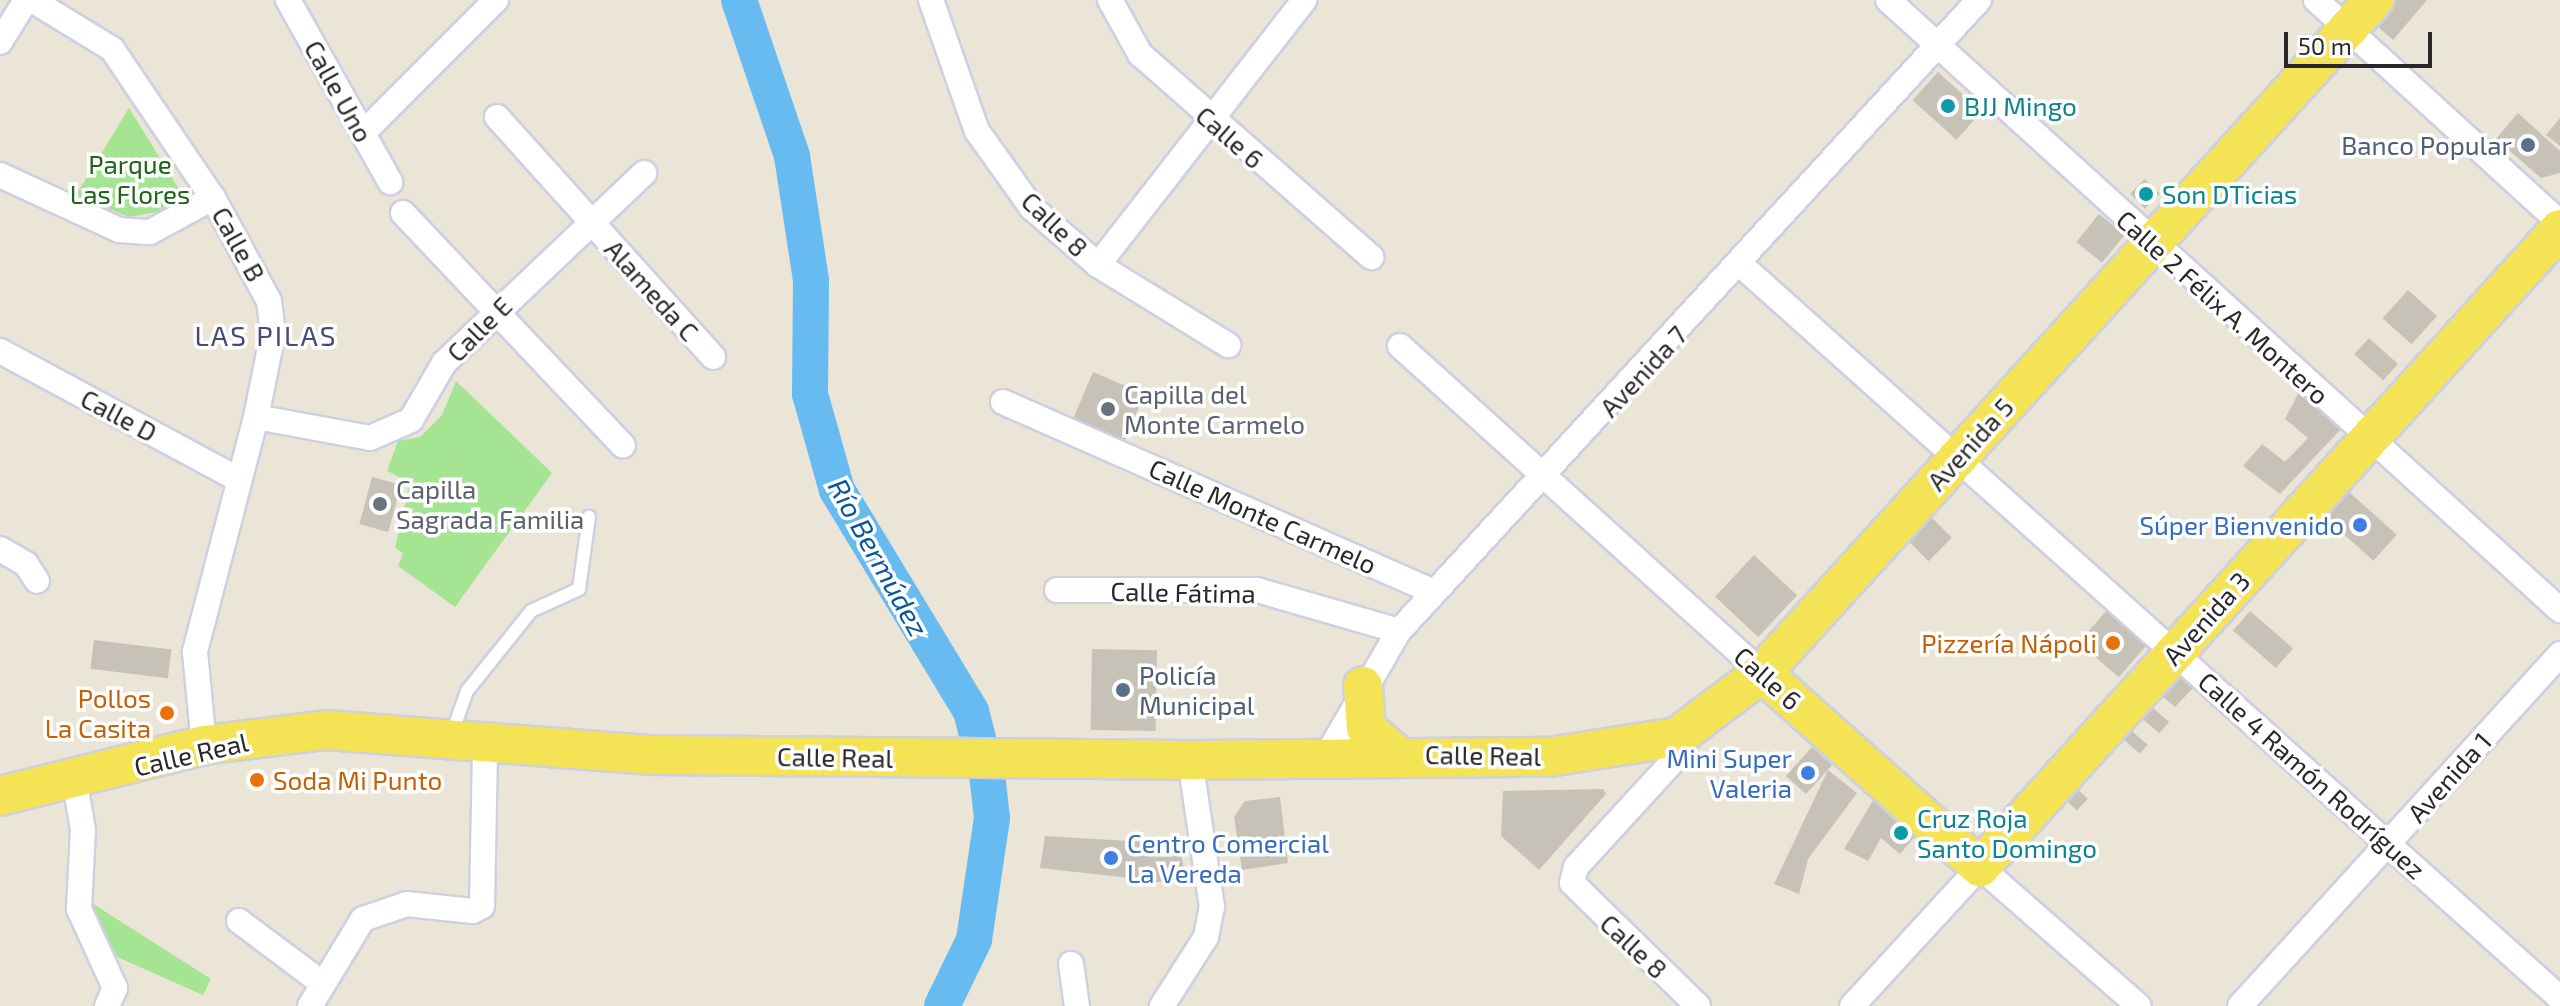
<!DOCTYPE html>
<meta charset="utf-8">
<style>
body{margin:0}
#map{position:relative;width:2560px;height:1006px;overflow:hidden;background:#ebe5d8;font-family:"Exo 2",sans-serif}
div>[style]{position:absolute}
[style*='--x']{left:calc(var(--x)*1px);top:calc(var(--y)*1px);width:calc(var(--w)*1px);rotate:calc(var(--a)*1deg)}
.green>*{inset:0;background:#a4e493}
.river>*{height:36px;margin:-18px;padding:0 18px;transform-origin:18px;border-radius:18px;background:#67bbf1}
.building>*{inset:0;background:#c6c2b8;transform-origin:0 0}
.roads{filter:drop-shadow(2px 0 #cecfe2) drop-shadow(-2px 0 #cecfe2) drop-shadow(0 2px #cecfe2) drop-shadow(0 -2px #cecfe2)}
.service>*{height:12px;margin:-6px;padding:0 6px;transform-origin:6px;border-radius:6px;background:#fff}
.minor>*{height:24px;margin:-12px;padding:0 12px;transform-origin:12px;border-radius:12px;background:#fff}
.primary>*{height:38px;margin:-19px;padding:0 19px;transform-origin:19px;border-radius:19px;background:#f4e354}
.dots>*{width:22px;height:22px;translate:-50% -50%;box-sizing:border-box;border:4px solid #fff;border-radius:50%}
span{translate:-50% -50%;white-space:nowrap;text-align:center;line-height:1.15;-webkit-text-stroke:7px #fff;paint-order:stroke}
.street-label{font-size:26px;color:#282828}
.culture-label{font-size:26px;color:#0d838f}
.left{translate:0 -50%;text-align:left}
.service-label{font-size:26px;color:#4e5e75}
.right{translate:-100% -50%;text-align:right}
.park-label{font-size:26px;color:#1d6517}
.worship-label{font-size:26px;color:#5b616d}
.shop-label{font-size:26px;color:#366cbe}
.food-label{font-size:26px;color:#c56008}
.neighbourhood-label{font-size:28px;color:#474a79;letter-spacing:2px}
.water-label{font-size:28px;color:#09569a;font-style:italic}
.scale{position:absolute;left:2284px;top:32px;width:148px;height:36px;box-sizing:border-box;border:4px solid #282828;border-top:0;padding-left:10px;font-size:24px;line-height:28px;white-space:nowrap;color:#282828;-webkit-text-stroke:6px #fff;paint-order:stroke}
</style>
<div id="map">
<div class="green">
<i style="clip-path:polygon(129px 108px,182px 194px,157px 212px,129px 217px,76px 195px)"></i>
<i style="clip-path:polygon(456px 381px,552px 473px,455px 607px,398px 566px,403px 553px,395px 548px,410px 482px,387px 471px,398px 441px,420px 437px,442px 415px)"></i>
<i style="clip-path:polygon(90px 902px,211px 979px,203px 995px,117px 957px)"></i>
</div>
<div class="river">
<i style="--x:739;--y:0;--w:165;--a:71.2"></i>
<i style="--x:792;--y:156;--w:125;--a:81.3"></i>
<i style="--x:811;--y:280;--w:114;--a:90.5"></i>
<i style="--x:810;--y:394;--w:100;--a:74.3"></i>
<i style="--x:837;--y:490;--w:258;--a:58.8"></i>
<i style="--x:971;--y:711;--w:65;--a:75.7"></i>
<i style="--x:987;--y:774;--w:44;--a:83.5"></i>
<i style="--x:992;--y:818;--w:123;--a:98.4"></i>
<i style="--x:974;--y:940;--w:73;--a:115.9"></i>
</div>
<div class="building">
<i style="clip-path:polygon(2389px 0,2427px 0,2393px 40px,2371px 21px)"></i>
<i style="left:1938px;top:72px;width:59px;height:38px;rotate:42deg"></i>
<i style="clip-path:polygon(2518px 113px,2560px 151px,2560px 173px,2541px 178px,2496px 139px)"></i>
<i style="clip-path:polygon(2560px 118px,2560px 146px,2546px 135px)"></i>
<i style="left:2145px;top:179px;width:21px;height:21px;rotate:45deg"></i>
<i style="left:2099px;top:214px;width:33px;height:36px;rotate:39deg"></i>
<i style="left:2408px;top:290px;width:39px;height:38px;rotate:42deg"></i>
<i style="left:2369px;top:338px;width:39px;height:22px;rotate:42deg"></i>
<i style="left:1093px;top:372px;width:56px;height:56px;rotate:23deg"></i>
<i style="clip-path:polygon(2300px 390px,2341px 429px,2280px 494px,2243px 466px,2262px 444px,2285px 462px,2308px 438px,2285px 419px)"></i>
<i style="left:372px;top:477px;width:30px;height:49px;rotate:15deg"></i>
<i style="left:2347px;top:490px;width:67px;height:35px;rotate:42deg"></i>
<i style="left:1925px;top:511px;width:38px;height:33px;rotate:45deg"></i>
<i style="left:1754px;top:555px;width:59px;height:57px;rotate:43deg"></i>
<i style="left:2107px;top:610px;width:53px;height:43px;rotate:41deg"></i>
<i style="left:2250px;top:611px;width:57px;height:26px;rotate:41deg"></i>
<i style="left:94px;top:640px;width:78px;height:29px;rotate:7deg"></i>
<i style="left:1092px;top:649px;width:65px;height:81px;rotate:1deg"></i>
<i style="clip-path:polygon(2175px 672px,2193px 688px,2175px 707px,2154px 689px)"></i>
<i style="left:2145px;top:701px;width:32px;height:15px;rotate:41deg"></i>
<i style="left:2125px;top:725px;width:30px;height:12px;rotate:41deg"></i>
<i style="left:1812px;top:747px;width:27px;height:39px;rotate:42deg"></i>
<i style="clip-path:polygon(1828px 770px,1857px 793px,1808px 859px,1799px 894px,1774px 884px)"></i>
<i style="left:2071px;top:783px;width:23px;height:16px;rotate:43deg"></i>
<i style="clip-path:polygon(1603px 789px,1606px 794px,1539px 870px,1501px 836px,1503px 791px)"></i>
<i style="clip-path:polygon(1877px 794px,1922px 828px,1900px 854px,1881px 838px,1868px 861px,1844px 849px)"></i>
<i style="clip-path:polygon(1280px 797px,1288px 863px,1242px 870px,1234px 817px,1245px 801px)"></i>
<i style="clip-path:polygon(1045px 836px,1179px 844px,1186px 879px,1131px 885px,1130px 878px,1040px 868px)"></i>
</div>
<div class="roads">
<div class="service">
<i style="--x:451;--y:736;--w:48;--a:-70.4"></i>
<i style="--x:467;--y:691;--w:102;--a:-51.3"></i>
<i style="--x:531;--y:611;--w:53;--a:-24.6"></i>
<i style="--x:579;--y:589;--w:73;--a:-82.1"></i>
</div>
<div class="minor">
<i style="--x:32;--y:0;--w:94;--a:31.5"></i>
<i style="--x:112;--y:49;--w:180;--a:55.9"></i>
<i style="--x:213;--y:198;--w:117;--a:61.5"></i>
<i style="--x:269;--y:301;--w:32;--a:83"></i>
<i style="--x:273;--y:333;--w:86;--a:101.4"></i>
<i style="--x:256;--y:417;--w:243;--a:104.6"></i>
<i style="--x:195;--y:652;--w:93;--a:84.5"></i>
<i style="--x:288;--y:0;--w:209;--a:60.7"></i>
<i style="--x:931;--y:0;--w:139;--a:70.7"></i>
<i style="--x:977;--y:131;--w:95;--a:54.5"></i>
<i style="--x:1032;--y:208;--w:87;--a:40.8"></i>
<i style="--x:1098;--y:265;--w:153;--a:31.6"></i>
<i style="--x:1110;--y:0;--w:62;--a:60.9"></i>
<i style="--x:1140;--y:54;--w:308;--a:41.3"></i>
<i style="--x:1888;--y:0;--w:908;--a:42.23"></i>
<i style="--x:2316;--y:0;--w:331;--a:42.4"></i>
<i style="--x:0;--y:42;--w:49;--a:-58.2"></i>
<i style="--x:497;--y:117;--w:323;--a:48"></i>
<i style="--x:363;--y:133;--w:188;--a:-45"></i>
<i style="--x:0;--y:175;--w:131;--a:24.8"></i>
<i style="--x:119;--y:230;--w:31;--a:4"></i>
<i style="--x:150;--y:232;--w:72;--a:-28.4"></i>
<i style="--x:403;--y:213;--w:320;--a:46.6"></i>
<i style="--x:1098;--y:265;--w:336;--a:-52.1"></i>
<i style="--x:1741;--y:265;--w:1099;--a:41.83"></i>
<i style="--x:1400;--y:346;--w:488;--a:42.1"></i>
<i style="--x:0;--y:351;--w:270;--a:28.3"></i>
<i style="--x:1003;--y:402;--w:471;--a:23.8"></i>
<i style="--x:256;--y:417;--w:116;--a:10.4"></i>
<i style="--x:370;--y:438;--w:45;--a:-23.7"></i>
<i style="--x:411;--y:420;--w:66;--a:-59.9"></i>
<i style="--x:444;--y:363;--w:276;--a:-43.5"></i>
<i style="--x:0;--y:549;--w:30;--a:30"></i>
<i style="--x:26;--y:564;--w:20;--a:57"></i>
<i style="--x:1057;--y:590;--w:200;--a:0"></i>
<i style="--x:1257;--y:590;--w:148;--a:16.1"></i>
<i style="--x:1677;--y:737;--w:22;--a:95"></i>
<i style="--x:1675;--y:759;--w:147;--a:132.5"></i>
<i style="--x:1576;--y:867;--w:16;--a:104"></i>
<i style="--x:1572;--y:883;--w:176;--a:44.3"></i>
<i style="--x:1327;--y:755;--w:143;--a:-59.9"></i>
<i style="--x:1399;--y:631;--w:857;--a:-47.41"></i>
<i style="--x:75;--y:783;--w:48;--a:80.3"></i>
<i style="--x:83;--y:830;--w:79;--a:92.9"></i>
<i style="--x:79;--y:909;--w:87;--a:65.5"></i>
<i style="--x:115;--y:988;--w:20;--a:114"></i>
<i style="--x:239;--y:921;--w:104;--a:36.8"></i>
<i style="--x:1071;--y:964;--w:42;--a:81.9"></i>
<i style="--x:310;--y:1006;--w:102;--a:-58.7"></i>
<i style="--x:363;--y:919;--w:46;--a:-18.8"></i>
<i style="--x:407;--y:904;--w:66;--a:6.1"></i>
<i style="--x:473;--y:911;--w:10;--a:-29"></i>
<i style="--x:482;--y:906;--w:163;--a:-88.9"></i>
<i style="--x:1162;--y:1006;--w:82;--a:-57.5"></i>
<i style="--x:1206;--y:937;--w:31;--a:-79"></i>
<i style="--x:1212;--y:907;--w:149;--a:-98.5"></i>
<i style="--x:1852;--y:1006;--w:189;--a:-47.4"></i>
<i style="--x:1980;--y:867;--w:211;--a:41.2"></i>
<i style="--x:2240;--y:1006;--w:476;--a:-47.7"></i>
</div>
<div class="primary">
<i style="--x:1762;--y:673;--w:292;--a:41.7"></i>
<i style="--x:1980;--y:867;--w:862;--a:-47.73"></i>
<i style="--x:1363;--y:686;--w:42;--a:85.9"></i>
<i style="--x:1366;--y:728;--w:40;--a:41"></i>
<i style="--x:0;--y:796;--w:210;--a:-14"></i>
<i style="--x:204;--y:745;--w:123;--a:-7"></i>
<i style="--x:326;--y:730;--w:328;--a:4.4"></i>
<i style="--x:653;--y:755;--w:537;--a:0.53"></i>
<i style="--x:1190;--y:760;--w:359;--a:-0.5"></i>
<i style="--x:1549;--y:757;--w:130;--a:-8.9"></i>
<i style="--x:1677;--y:737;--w:106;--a:-37"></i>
<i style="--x:1762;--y:673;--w:910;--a:-47.72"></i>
</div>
</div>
<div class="dots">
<i style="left:1948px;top:106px;background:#0f9aa8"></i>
<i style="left:2528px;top:145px;background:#5c6f8a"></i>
<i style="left:2146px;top:194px;background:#0f9aa8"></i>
<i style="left:1108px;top:409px;background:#6b7280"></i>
<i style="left:380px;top:504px;background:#6b7280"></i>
<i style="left:2360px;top:525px;background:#3f7fe0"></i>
<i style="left:2113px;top:643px;background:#e8710a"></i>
<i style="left:1123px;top:690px;background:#5c6f8a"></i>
<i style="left:167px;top:713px;background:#e8710a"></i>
<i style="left:1808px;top:773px;background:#3f7fe0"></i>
<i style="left:257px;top:780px;background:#e8710a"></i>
<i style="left:1901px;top:833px;background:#0f9aa8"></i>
<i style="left:1111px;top:858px;background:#3f7fe0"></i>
</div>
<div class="street-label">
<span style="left:339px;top:91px;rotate:61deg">Calle Uno</span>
<span style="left:1230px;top:137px;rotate:41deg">Calle 6</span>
<span style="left:1055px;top:224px;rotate:44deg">Calle 8</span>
<span style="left:239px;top:244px;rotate:61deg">Calle B</span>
<span style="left:652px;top:290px;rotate:48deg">Alameda C</span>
<span style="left:2223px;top:307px;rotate:42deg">Calle 2 Félix A. Montero</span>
<span style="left:479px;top:329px;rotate:-45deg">Calle E</span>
<span style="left:1643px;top:371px;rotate:-47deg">Avenida 7</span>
<span style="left:119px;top:415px;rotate:28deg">Calle D</span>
<span style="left:1970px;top:444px;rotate:-48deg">Avenida 5</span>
<span style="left:1263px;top:516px;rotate:24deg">Calle Monte Carmelo</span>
<span style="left:1183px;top:592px;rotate:1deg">Calle Fátima</span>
<span style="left:2206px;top:618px;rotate:-48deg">Avenida 3</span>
<span style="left:1768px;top:678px;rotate:42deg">Calle 6</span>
<span style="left:191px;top:754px;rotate:-13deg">Calle Real</span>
<span style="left:1483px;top:755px;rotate:1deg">Calle Real</span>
<span style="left:835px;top:757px;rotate:1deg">Calle Real</span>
<span style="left:2312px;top:775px;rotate:42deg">Calle 4 Ramón Rodríguez</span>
<span style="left:2449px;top:777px;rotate:-48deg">Avenida 1</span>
<span style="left:1634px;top:946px;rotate:43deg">Calle 8</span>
</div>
<div class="culture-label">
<span class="left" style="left:1964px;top:106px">BJJ Mingo</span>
<span class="left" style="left:2162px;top:194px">Son DTicias</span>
<span class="left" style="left:1917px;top:833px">Cruz Roja<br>Santo Domingo</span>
</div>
<div class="service-label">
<span class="right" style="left:2512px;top:145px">Banco Popular</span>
<span class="left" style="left:1139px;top:690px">Policía<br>Municipal</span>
</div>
<div class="park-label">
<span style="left:130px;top:179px">Parque<br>Las Flores</span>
</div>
<div class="worship-label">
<span class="left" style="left:1124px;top:409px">Capilla del<br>Monte Carmelo</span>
<span class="left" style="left:396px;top:504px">Capilla<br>Sagrada Familia</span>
</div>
<div class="shop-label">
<span class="right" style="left:2344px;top:525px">Súper Bienvenido</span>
<span class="right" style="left:1792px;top:773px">Mini Super<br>Valeria</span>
<span class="left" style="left:1127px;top:858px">Centro Comercial<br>La Vereda</span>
</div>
<div class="food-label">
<span class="right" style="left:2097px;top:643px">Pizzería Nápoli</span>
<span class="right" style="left:151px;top:713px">Pollos<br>La Casita</span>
<span class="left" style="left:273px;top:780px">Soda Mi Punto</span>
</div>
<div class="neighbourhood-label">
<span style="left:266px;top:335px">LAS PILAS</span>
</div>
<div class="water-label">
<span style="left:879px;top:557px;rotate:61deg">Río Bermúdez</span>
</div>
<div class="scale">50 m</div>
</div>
